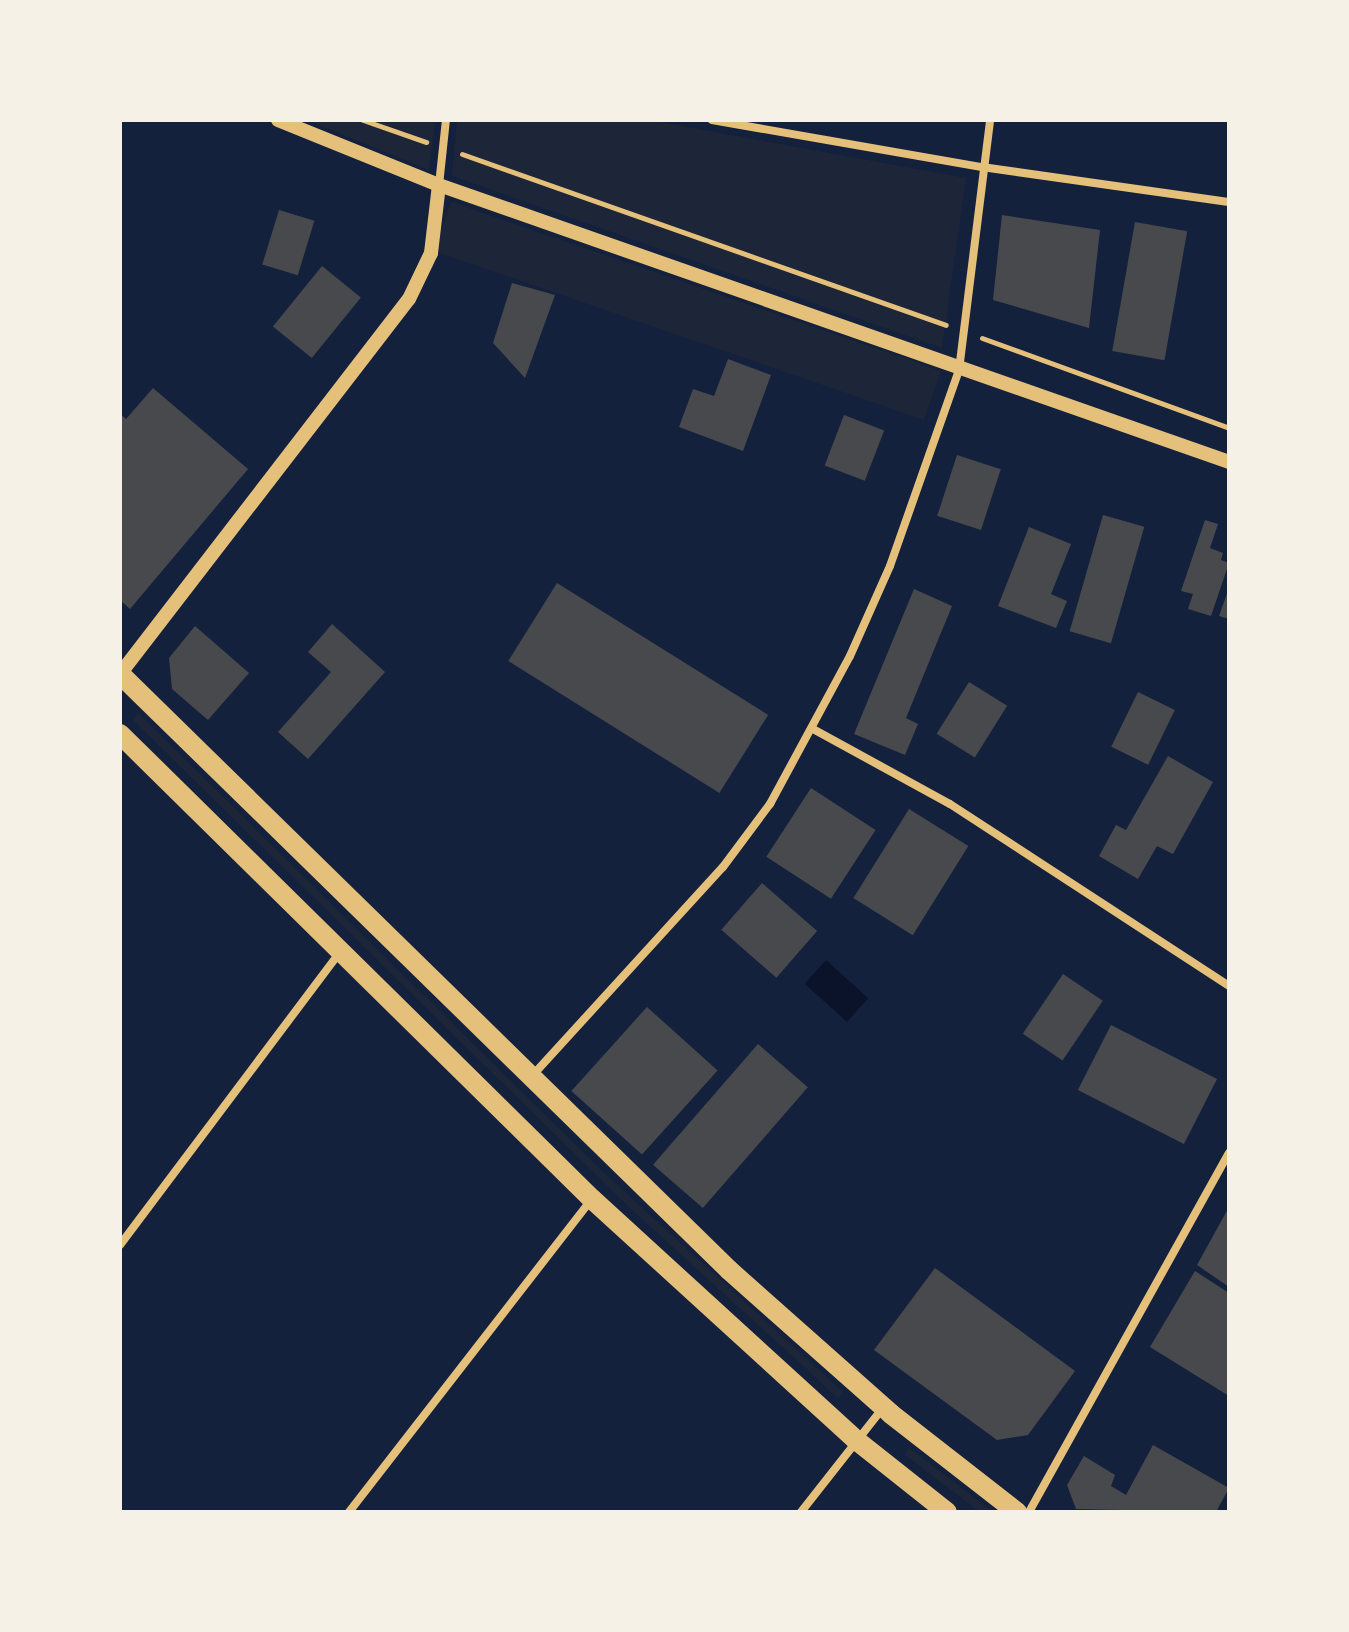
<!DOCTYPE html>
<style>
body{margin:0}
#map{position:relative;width:1349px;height:1632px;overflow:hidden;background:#14213d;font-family:Commissioner,sans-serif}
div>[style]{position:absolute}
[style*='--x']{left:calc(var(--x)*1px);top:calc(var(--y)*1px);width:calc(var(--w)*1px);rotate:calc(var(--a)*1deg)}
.green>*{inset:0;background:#1d2539;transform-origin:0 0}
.water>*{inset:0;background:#0b132b;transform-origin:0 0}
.building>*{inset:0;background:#48494c;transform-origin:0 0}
.path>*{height:5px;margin:-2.5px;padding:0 2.5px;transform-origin:2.5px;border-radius:2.5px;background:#e5c07b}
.minor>*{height:8px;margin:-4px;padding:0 4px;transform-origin:4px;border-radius:4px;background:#e5c07b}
.tertiary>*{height:14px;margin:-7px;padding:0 7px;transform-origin:7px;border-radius:7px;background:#e5c07b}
.primary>*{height:20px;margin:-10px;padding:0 10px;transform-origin:10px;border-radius:10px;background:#e5c07b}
span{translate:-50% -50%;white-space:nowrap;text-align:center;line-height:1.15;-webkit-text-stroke:6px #f6f1e7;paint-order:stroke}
.frame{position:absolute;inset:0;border:122px solid #f6f1e7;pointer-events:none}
</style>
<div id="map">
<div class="green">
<i style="clip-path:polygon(307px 120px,435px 120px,429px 170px)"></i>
<i style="clip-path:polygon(457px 120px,649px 120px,966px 178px,942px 348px,452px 176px)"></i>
<i style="left:451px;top:202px;width:518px;height:52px;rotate:19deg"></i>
<i style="clip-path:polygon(138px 713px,603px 1172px,843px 1392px,838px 1398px,629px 1207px,133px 720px)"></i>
<i style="clip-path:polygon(908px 1447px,993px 1512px,980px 1512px,905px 1455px)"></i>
</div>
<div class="water">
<i style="left:826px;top:960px;width:57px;height:32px;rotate:42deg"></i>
</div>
<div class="building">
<i style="left:279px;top:210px;width:37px;height:57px;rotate:17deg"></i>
<i style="clip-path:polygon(1002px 215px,1100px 230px,1089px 328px,993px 300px)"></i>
<i style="left:1135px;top:222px;width:53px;height:131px;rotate:10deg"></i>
<i style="left:322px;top:266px;width:50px;height:78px;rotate:39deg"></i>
<i style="clip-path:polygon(512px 283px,555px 295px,525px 378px,493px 343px)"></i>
<i style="clip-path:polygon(728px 359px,771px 375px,743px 451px,679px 427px,693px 389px,714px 396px)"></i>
<i style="clip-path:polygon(153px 388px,248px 469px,130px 609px,120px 600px,120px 414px,126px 419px)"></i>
<i style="left:844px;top:415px;width:43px;height:54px;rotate:21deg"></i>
<i style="left:957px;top:455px;width:46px;height:64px;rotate:18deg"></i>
<i style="left:1103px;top:515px;width:43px;height:121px;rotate:16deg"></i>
<i style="clip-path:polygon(1205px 520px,1218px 524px,1210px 548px,1223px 553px,1221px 560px,1229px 563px,1211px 616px,1188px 609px,1193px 594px,1181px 591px)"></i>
<i style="clip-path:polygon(1029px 527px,1071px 544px,1051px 594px,1067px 601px,1056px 628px,998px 606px)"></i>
<i style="left:557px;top:583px;width:249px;height:92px;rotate:32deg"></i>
<i style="clip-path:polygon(1229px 588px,1229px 619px,1219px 616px)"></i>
<i style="clip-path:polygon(914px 589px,952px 606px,906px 718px,918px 724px,905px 755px,854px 734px)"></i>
<i style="clip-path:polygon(332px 624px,385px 672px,308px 759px,278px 732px,331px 672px,308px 652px)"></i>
<i style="clip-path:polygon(195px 626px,249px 673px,208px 720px,172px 689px,169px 658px)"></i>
<i style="left:969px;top:682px;width:45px;height:61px;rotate:32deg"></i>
<i style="left:1138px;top:692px;width:41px;height:61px;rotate:26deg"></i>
<i style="clip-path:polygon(1168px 756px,1213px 782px,1173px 854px,1157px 846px,1138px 879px,1099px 856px,1116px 825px,1126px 830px)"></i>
<i style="left:811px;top:788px;width:77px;height:82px;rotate:33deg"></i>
<i style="left:909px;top:809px;width:70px;height:105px;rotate:32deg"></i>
<i style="left:762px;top:883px;width:73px;height:62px;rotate:41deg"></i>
<i style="left:1063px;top:974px;width:48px;height:72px;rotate:34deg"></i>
<i style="left:647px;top:1007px;width:95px;height:113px;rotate:42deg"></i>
<i style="left:1111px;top:1025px;width:119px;height:73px;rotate:27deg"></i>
<i style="left:758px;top:1044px;width:66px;height:160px;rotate:41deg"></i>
<i style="clip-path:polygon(1229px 1207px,1229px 1287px,1197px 1265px)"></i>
<i style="clip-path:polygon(935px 1268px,1075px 1371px,1028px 1435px,997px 1440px,874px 1350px)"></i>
<i style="clip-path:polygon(1195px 1271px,1229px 1293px,1229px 1396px,1150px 1347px)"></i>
<i style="clip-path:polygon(1153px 1445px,1229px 1488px,1216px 1512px,1076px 1509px,1067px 1485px,1084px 1456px,1115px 1475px,1111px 1486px,1126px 1495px)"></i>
</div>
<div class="path">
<i style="--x:363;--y:120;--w:67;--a:19.2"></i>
<i style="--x:462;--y:154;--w:513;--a:19.46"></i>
<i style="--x:982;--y:338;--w:263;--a:20"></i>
</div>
<div class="minor">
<i style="--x:712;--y:120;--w:274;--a:9.9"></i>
<i style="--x:982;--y:167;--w:249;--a:8.1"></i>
<i style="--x:439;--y:185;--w:65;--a:-83.9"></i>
<i style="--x:813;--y:729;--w:156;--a:28.7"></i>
<i style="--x:950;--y:804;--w:333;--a:33.1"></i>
<i style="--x:532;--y:1076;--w:283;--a:-47.6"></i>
<i style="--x:723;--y:867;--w:79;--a:-53.3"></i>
<i style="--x:770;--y:804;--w:168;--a:-61.6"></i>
<i style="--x:850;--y:656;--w:98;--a:-66"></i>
<i style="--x:890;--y:566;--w:208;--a:-70.6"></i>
<i style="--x:959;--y:370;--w:252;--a:-82.9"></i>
<i style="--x:120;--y:1245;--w:366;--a:-53.1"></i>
<i style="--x:349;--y:1512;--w:396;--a:-52.2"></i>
<i style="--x:801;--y:1512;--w:131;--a:-51.8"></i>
<i style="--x:1029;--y:1512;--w:411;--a:-60.9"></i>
</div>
<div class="tertiary">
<i style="--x:278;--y:120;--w:174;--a:22"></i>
<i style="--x:439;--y:185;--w:837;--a:19.32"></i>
<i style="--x:120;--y:674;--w:473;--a:-52.4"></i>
<i style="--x:409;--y:299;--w:51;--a:-64.4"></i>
<i style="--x:431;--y:253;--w:68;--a:-83.3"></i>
</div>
<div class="primary">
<i style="--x:120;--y:674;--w:852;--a:44.38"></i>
<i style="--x:729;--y:1270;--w:217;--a:41.6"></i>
<i style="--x:891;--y:1414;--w:160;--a:37.9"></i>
<i style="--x:120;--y:734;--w:663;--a:44.57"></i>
<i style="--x:592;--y:1199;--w:357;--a:42.4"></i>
<i style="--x:856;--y:1440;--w:116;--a:38.4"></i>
</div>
<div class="frame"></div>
</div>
